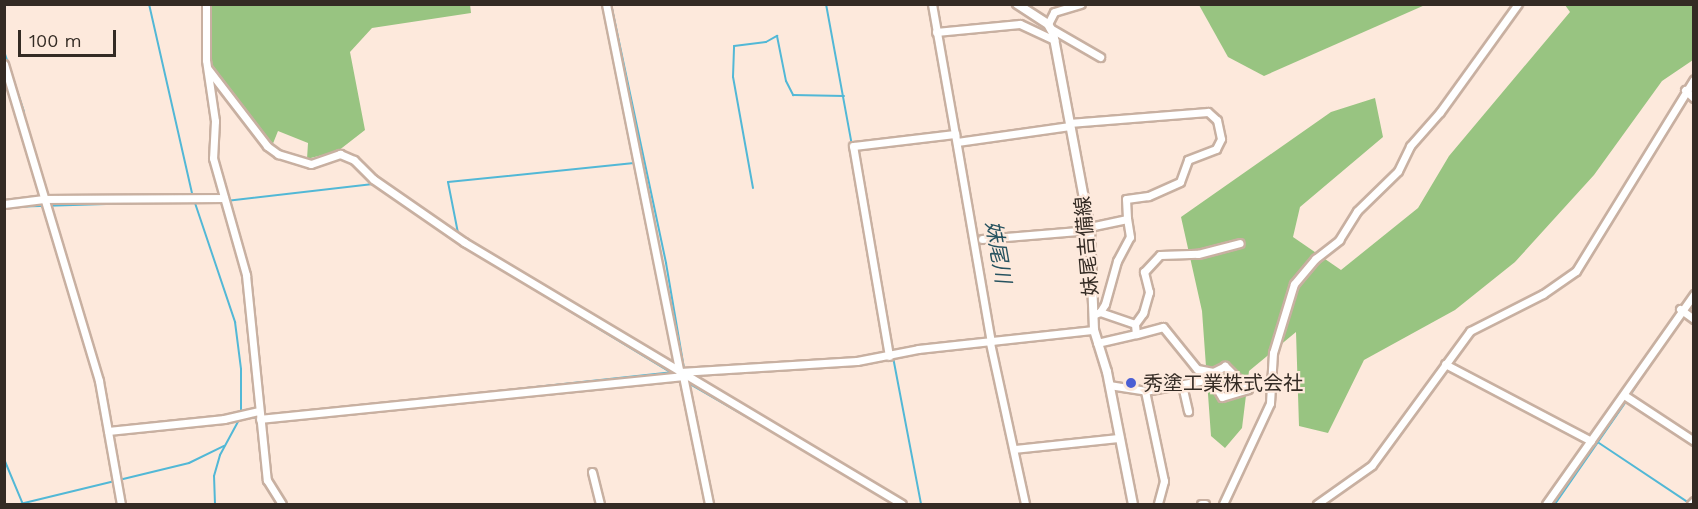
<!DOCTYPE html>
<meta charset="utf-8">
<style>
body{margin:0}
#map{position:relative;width:1698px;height:509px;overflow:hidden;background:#fde9dc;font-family:"Work Sans","Noto Sans JP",sans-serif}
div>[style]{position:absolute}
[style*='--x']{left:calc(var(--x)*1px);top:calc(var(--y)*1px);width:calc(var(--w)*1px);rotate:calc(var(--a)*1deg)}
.forest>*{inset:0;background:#98c481}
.water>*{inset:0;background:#52b8d6}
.stream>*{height:2px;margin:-1px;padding:0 1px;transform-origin:1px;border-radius:1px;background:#52b8d6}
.roads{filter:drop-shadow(2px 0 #c8b0a1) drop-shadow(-2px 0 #c8b0a1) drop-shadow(0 2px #c8b0a1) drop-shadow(0 -2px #c8b0a1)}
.minor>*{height:7px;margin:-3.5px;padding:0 3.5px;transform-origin:3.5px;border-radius:3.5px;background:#fff}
.major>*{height:8px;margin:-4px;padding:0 4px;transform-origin:4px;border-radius:4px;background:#fff}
.dots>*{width:16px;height:16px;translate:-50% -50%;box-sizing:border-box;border:3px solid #fde9dc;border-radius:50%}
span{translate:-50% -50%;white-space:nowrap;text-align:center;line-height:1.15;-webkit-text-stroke:4.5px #fde9dc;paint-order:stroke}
.street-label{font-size:20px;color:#342b24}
.poi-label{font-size:20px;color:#342b24}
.left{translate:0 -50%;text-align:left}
.water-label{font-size:21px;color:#26525f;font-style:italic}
.frame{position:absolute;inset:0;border:6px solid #342b24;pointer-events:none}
.scale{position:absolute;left:18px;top:30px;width:98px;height:27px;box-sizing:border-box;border:3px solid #342b24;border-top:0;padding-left:8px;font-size:18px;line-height:21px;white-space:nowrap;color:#342b24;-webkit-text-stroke:4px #fde9dc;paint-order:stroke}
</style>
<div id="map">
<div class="forest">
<i style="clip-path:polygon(208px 4px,470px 4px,471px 13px,372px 28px,350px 52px,365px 130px,338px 151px,307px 159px,308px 143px,278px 131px,272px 146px,210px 68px)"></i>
<i style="clip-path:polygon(1199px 5px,1425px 5px,1264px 76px,1228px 57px)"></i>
<i style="clip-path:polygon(1565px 5px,1693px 5px,1693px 60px,1662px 81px,1594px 175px,1515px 262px,1455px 310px,1364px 360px,1328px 433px,1299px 426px,1296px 332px,1249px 371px,1242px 428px,1225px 448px,1211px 436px,1202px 311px,1181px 217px,1331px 112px,1375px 98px,1383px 137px,1300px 207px,1293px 237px,1341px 270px,1418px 208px,1449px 156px,1570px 12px)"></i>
</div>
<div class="water">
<i style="clip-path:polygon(934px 5px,938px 5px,999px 362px,1031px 504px,1027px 504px,997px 369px)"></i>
</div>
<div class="stream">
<i style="--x:149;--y:4;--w:198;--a:77.2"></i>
<i style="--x:611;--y:4;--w:265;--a:78"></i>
<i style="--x:666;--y:263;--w:107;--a:80.3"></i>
<i style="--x:826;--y:4;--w:143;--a:79.6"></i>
<i style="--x:4;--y:51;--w:64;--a:71.8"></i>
<i style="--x:753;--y:188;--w:113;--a:-100.2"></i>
<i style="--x:733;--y:77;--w:31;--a:-88"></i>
<i style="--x:734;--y:46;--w:32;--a:-7"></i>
<i style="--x:766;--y:42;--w:13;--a:-29"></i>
<i style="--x:777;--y:36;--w:46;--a:78.7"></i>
<i style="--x:786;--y:81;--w:16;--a:63"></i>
<i style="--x:793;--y:95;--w:51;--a:1.1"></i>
<i style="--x:226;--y:201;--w:148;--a:-6.6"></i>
<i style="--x:373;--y:184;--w:99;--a:35.1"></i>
<i style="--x:454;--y:241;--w:255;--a:31.2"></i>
<i style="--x:195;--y:203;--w:126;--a:71.4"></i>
<i style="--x:235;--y:322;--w:47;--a:82.7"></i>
<i style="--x:241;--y:369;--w:43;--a:90"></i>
<i style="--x:7;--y:207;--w:207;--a:-1.7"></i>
<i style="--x:458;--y:233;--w:52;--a:-101.1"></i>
<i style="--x:448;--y:182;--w:187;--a:-5.8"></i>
<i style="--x:884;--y:310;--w:42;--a:79"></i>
<i style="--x:893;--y:357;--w:150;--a:79.2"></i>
<i style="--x:688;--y:383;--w:202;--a:30"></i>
<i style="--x:1631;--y:394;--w:61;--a:-57.1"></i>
<i style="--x:241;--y:419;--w:433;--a:-6.2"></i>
<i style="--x:1599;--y:443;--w:108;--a:33.7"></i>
<i style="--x:4;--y:459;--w:47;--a:67.3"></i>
<i style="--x:875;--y:492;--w:24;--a:30"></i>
<i style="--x:20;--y:504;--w:174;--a:-13.6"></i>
<i style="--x:189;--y:463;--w:39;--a:-26"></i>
<i style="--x:215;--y:504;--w:28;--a:-92"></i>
<i style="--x:214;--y:476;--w:22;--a:-74"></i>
<i style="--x:220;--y:455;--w:42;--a:-61.6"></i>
<i style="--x:1555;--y:504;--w:123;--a:-55.3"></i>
</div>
<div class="roads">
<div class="minor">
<i style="--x:206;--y:4;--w:56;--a:90"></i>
<i style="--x:206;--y:60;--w:62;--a:81.6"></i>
<i style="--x:215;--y:121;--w:37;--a:93"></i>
<i style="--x:213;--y:158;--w:122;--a:74.2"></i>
<i style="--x:246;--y:275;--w:206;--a:84.2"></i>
<i style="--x:267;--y:480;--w:28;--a:58"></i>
<i style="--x:606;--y:4;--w:377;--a:78.7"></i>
<i style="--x:932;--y:4;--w:132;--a:80"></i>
<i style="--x:1048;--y:24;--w:13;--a:-63"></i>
<i style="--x:1054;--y:12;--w:28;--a:-17"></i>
<i style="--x:1050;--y:28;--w:58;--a:30.1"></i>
<i style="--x:936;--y:32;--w:84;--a:-5.4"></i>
<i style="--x:1020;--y:24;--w:38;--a:25"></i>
<i style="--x:4;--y:64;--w:331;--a:73.3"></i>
<i style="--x:99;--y:381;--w:125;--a:79.9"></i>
<i style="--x:208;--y:69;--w:97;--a:52.5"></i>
<i style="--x:267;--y:146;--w:14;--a:36"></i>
<i style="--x:278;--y:154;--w:34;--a:17"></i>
<i style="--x:311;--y:164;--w:31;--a:-19"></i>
<i style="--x:340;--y:154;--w:15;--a:23"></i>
<i style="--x:354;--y:160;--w:27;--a:45"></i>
<i style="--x:373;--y:179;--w:111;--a:34.7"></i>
<i style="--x:464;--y:242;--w:510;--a:30.89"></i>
<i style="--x:1685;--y:90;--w:12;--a:42"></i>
<i style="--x:1069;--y:123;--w:139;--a:-4.5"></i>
<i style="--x:1208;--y:112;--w:12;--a:42"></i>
<i style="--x:1217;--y:120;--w:19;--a:78"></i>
<i style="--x:1221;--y:139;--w:11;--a:117"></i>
<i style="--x:1216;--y:149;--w:30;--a:159"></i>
<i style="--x:1188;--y:160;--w:23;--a:110"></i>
<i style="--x:1180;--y:182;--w:35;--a:156"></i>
<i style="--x:1148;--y:196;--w:22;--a:172"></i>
<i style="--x:1126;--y:199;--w:20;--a:87"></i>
<i style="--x:1127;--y:219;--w:38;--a:168"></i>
<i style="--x:957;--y:142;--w:114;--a:-8.1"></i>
<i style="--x:4;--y:204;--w:40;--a:-7.1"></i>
<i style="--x:44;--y:199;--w:180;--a:-0.3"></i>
<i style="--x:982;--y:239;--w:108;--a:-4.8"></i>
<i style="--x:1680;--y:309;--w:17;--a:36"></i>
<i style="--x:1100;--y:312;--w:37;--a:19"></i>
<i style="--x:1093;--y:315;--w:8;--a:-23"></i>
<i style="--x:1100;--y:312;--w:9;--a:-58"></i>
<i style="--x:1105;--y:304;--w:45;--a:-74.4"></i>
<i style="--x:1117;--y:261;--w:27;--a:-62"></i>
<i style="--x:1130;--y:237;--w:18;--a:-99"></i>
<i style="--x:990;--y:343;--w:165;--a:77.7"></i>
<i style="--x:1097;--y:343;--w:40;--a:-13"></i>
<i style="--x:1136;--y:334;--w:10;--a:-96"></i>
<i style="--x:1135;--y:324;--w:14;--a:-54"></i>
<i style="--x:1143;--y:313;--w:22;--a:-74"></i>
<i style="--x:1149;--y:292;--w:21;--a:-104"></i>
<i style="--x:1144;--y:272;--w:23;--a:-47"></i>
<i style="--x:1160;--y:255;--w:38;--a:-2"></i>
<i style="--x:1198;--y:254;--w:43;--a:-14.7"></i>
<i style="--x:889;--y:356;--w:213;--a:-99.7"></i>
<i style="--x:853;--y:146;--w:103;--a:-6.7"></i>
<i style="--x:955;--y:134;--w:211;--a:80.2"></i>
<i style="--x:1445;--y:364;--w:165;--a:27.8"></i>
<i style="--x:680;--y:372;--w:177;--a:-3.6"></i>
<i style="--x:857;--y:361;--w:62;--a:-11.1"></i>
<i style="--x:918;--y:349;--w:177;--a:-6.2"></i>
<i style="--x:683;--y:376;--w:131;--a:78.5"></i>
<i style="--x:1109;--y:385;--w:36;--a:9"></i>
<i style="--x:1145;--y:391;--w:67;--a:-10.3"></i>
<i style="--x:1211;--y:379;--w:21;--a:59"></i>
<i style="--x:1222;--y:397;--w:27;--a:-17"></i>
<i style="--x:1248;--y:389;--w:33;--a:-135"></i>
<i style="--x:1225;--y:366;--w:13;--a:153"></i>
<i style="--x:1213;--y:372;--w:16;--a:-169"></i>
<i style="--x:1197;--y:369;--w:54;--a:-129"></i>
<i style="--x:1163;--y:327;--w:28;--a:165"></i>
<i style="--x:1182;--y:385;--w:27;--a:77"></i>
<i style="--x:1145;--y:391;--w:92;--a:78.1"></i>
<i style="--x:1164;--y:481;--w:24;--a:105"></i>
<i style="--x:1624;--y:395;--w:84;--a:33.3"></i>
<i style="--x:260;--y:419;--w:425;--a:-5.8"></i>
<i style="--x:108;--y:431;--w:117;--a:-5.9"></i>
<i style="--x:224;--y:419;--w:36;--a:-13"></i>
<i style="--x:1014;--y:449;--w:106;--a:-6"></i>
<i style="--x:592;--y:472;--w:33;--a:76"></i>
<i style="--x:1201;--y:504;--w:4;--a:0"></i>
<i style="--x:1223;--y:504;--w:111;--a:-65"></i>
<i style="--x:1270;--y:403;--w:50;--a:-86.6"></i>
<i style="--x:1273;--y:353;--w:72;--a:-73.1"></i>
<i style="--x:1294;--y:284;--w:33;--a:-50"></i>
<i style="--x:1315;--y:259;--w:31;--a:-38"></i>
<i style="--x:1339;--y:240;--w:34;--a:-58"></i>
<i style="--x:1357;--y:211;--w:57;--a:-44.3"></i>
<i style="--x:1398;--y:171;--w:28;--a:-64"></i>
<i style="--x:1410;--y:146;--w:45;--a:-48.6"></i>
<i style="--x:1440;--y:112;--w:133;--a:-54.2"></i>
<i style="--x:1317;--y:504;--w:67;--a:-35.3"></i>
<i style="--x:1372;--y:465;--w:166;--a:-53.8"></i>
<i style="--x:1470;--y:331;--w:82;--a:-26.9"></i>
<i style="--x:1543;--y:294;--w:40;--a:-34.9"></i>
<i style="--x:1576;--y:271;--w:225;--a:-58.4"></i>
<i style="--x:1546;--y:504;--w:257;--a:-54.8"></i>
<i style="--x:1691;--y:504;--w:4;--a:-45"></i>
</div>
<div class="major">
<i style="--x:1017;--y:4;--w:37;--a:33"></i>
<i style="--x:1048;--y:24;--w:10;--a:61"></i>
<i style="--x:1053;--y:33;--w:200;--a:79.4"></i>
<i style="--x:1090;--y:230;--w:100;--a:87.7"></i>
<i style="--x:1094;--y:330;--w:44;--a:72.8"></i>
<i style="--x:1107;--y:372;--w:135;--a:78.9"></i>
</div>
</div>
<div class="dots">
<i style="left:1131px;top:383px;background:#4b5fd4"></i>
</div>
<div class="street-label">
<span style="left:1087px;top:246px;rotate:-95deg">妹尾吉備線</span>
</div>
<div class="poi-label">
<span class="left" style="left:1143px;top:383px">秀塗工業株式会社</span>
</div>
<div class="water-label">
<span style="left:998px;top:252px;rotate:80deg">妹尾川</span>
</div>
<div class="frame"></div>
<div class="scale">100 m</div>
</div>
